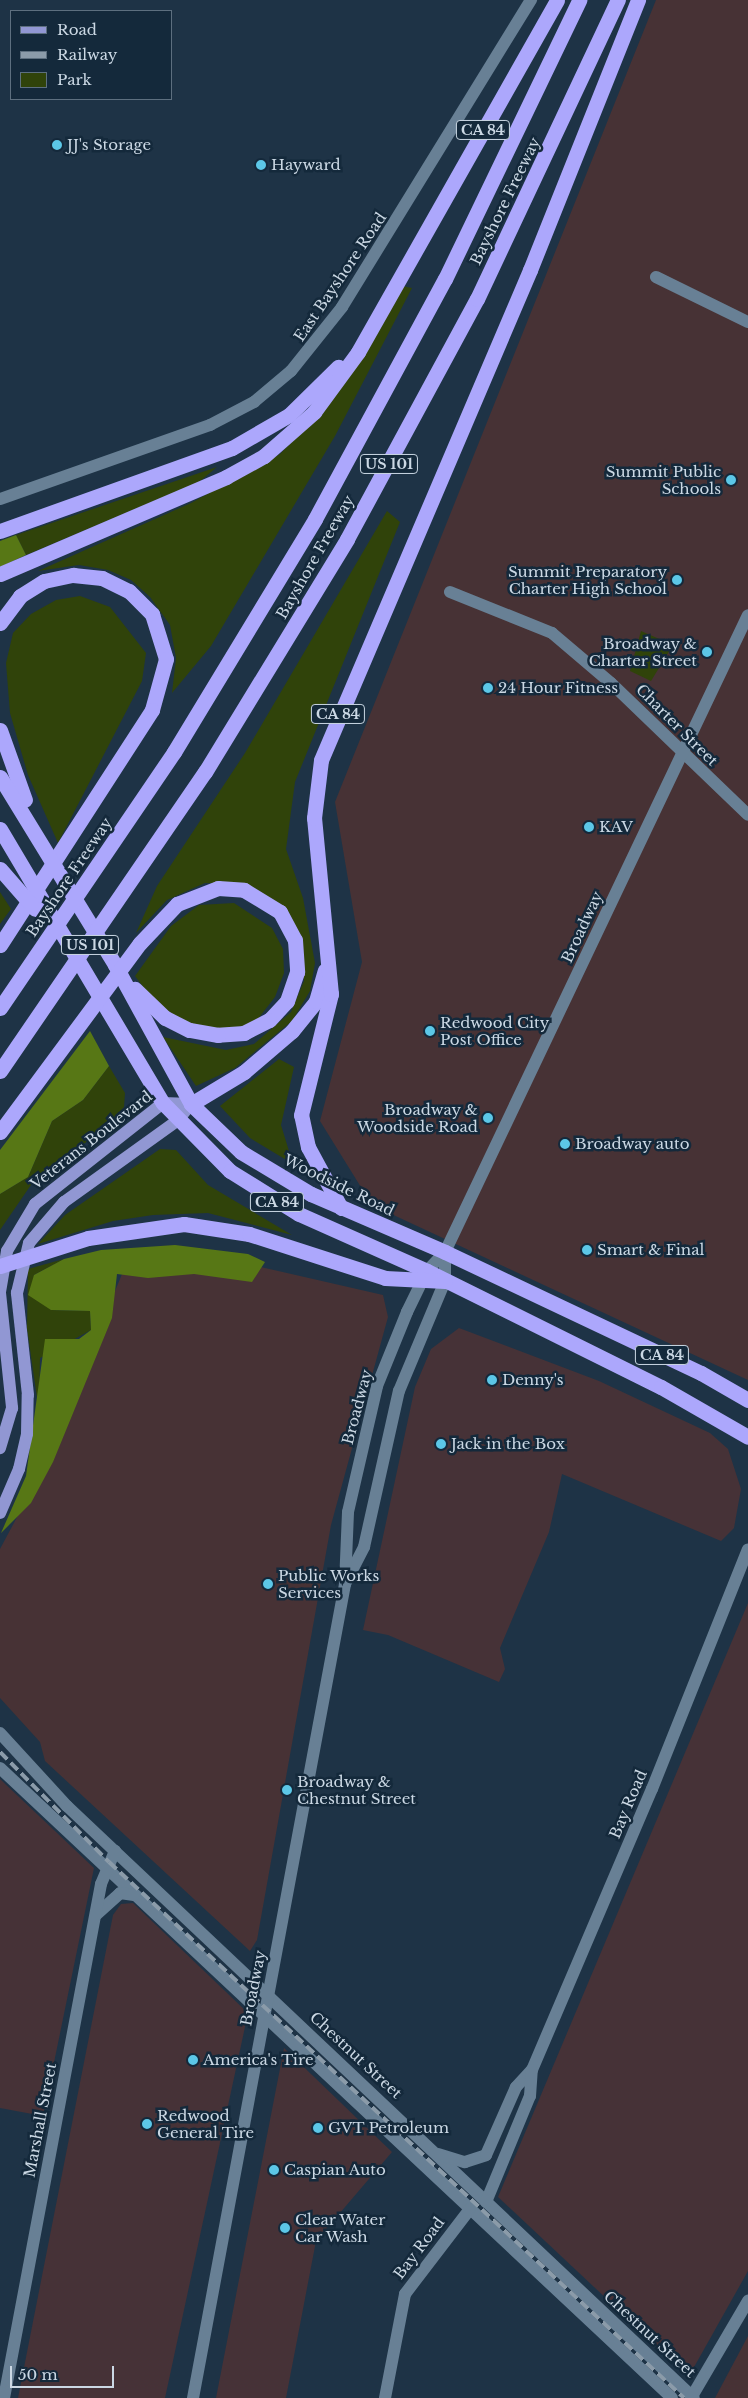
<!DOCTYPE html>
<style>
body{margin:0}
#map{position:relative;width:748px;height:2398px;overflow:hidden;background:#1e3346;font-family:"Libre Baskerville",serif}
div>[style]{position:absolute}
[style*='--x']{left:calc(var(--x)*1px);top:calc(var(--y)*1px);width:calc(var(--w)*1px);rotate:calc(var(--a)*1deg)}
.commercial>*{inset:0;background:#463237}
.industrial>*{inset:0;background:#473235}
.green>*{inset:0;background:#30430a}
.forest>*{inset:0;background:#577715}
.minor>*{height:12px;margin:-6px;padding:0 6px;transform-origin:6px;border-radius:6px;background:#688095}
.major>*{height:12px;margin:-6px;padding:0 6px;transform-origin:6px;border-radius:6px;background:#9197d3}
.highway>*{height:15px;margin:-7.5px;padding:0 7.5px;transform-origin:7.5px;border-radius:7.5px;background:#aca7fc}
.rail>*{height:4px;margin-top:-2px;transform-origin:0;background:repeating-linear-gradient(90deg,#8b9ba9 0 10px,transparent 0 15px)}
.dots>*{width:14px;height:14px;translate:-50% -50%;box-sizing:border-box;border:2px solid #14293b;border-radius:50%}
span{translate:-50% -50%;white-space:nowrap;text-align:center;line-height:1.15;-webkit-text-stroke:5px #14293b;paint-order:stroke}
.shield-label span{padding:1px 4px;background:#14293b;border:1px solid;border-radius:4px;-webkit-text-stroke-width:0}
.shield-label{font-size:14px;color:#cbd8e4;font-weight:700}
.poi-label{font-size:15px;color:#cbd8e4}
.left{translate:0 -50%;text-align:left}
.right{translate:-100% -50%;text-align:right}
.street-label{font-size:15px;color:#cbd8e4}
.legend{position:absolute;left:10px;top:10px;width:162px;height:90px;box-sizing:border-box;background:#14293b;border:1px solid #5d6f7f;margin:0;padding:6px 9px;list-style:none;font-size:15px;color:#cbd8e4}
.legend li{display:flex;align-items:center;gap:10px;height:25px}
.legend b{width:25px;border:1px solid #5d6f7f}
.scale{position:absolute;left:10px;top:2366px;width:104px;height:22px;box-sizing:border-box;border:2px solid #cbd8e4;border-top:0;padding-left:6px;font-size:15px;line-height:18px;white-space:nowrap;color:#cbd8e4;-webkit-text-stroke:4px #14293b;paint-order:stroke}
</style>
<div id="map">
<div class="commercial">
<i style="clip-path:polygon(459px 1328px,599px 1381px,710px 1433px,728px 1449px,741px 1489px,734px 1528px,721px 1541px,562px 1474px,549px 1532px,500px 1648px,505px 1669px,499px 1682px,388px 1635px,363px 1630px,415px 1387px,431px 1349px)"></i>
<i style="clip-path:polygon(748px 1603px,748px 2271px,689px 2376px,498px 2197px)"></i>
<i style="clip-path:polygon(0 1779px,94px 1868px,43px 2116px,0 2108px)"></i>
<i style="clip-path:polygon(133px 1903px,248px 2013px,165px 2398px,18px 2398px,113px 1915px,121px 1904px)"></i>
<i style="clip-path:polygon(284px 2048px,392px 2152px,316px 2241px,286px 2398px,216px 2398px)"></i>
</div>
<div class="industrial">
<i style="clip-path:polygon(656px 0,748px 0,748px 1380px,372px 1205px,320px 1121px,362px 962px,335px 802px)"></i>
<i style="clip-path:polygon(191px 1251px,383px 1295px,388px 1317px,331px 1525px,257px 1940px,250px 1951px,45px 1761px,40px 1742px,0 1698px,0 1549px,39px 1476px,129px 1257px)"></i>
<i style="clip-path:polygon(748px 2336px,748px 2398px,715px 2398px)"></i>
</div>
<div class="green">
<i style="clip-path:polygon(402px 286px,412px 288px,335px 436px,211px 646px,172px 693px,176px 658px,170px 625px,150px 597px,131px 580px,108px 570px,79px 565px,38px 571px,191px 503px,280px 454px,332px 401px)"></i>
<i style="clip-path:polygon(217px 467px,199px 482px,26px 555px,16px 535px)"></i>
<i style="clip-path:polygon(387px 511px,400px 522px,295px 782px,286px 849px,303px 898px,315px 963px,310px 991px,292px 1021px,235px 1068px,196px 1086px,163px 1037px,226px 1050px,254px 1044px,291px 1012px,304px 981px,299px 933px,248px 884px,205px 883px,167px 900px,136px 933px,157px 886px,245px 753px)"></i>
<i style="clip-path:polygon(80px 596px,110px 607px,146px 653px,142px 681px,58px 843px,28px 775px,10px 713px,6px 663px,13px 633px,31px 614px,56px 600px)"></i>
<i style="clip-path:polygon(641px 631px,673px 645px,651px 681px,630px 671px)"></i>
<i style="clip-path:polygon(0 892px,11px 909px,0 924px)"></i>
<i style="clip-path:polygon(234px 903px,272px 928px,283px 949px,284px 973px,275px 997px,257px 1020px,236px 1029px,208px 1031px,182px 1022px,154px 1001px,135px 976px,171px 926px,199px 905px)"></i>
<i style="clip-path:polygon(279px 1059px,294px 1067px,281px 1125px,293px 1164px,250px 1138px,220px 1106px)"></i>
<i style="clip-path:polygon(109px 1066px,125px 1093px,124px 1107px,105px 1128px,33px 1182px,0 1230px,0 1194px,28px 1177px,52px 1121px,83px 1100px)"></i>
<i style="clip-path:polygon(160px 1149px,176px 1150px,208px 1185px,292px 1235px,208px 1213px,153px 1215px,113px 1221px,38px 1244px,65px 1215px)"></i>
<i style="clip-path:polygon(64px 1259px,34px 1275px,51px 1310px,90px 1311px,91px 1330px,40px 1358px,39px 1412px,27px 1328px,28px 1269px)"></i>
</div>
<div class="forest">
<i style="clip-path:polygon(16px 535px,26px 555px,0 567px,0 541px)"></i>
<i style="clip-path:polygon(90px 1031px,109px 1066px,83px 1100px,52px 1121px,28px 1177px,0 1194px,0 1150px)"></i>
<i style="clip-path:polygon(175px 1245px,248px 1254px,265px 1262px,252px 1282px,194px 1274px,148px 1278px,117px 1274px,112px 1318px,53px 1462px,31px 1503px,1px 1533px,26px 1476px,45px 1339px,79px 1339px,91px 1330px,90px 1311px,51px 1310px,28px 1295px,34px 1275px,64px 1259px,101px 1250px)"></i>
</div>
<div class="minor">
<i style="--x:656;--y:277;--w:102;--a:26.1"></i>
<i style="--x:0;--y:499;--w:223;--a:-19.4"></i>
<i style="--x:210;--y:425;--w:50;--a:-27.6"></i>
<i style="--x:254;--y:402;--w:48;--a:-40"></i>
<i style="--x:291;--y:371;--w:82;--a:-51.4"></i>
<i style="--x:342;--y:307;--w:361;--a:-58.4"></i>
<i style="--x:450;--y:592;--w:110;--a:21.9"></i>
<i style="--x:552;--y:633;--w:77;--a:40.3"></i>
<i style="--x:611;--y:683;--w:190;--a:43.9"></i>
<i style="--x:345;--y:1584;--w:42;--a:-62.8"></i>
<i style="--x:364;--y:1547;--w:160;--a:-77.4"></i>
<i style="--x:399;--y:1391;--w:119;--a:-67.3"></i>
<i style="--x:445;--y:1281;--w:29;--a:-90"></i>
<i style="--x:0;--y:1733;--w:99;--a:47.5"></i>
<i style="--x:67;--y:1806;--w:862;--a:43.36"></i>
<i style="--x:0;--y:1768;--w:921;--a:43.15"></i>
<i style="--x:97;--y:1914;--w:31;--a:-42"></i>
<i style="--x:120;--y:1893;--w:14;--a:8"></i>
<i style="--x:438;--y:2154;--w:28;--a:17"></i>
<i style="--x:465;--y:2162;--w:22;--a:-18"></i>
<i style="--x:486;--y:2155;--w:74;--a:-66.2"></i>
<i style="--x:516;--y:2087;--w:23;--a:-47"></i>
<i style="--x:532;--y:2070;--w:306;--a:-66.9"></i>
<i style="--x:652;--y:1789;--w:258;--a:-68.2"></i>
<i style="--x:486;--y:2202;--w:115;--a:-67.5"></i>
<i style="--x:530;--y:2096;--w:26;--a:-86"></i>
<i style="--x:4;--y:2398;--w:523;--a:-79.31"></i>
<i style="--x:101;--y:1884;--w:36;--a:-67"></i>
<i style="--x:193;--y:2398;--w:828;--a:-79.42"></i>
<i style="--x:345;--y:1584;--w:72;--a:-87.6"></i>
<i style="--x:348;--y:1512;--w:129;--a:-77"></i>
<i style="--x:377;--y:1386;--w:80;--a:-67.9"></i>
<i style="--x:407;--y:1312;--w:46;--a:-64"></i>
<i style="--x:427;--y:1271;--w:26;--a:-47"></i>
<i style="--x:445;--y:1252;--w:705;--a:-64.56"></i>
<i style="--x:385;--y:2398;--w:106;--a:-79.1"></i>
<i style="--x:405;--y:2294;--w:107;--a:-52.6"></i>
<i style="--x:691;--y:2398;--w:113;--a:-59.6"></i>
</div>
<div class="major">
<i style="--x:0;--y:1292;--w:42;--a:-80.3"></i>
<i style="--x:7;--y:1251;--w:55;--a:-59.2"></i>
<i style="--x:35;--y:1204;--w:163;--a:-38.3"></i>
<i style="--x:163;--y:1103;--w:28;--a:2"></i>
<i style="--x:0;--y:1293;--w:116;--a:84"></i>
<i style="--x:12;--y:1408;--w:42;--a:106.7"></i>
<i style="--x:0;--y:1513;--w:48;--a:-66.6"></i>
<i style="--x:19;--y:1469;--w:36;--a:-77"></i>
<i style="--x:27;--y:1434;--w:39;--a:-89"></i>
<i style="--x:28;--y:1395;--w:103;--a:-96.2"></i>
<i style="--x:17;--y:1293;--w:51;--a:-76.5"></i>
<i style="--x:29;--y:1243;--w:54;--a:-49.5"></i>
<i style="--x:64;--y:1202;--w:140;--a:-35.7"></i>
<i style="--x:178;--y:1120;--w:21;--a:-51"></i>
</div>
<div class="highway">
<i style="--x:0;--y:531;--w:246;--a:-19.7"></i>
<i style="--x:232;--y:448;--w:66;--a:-30.1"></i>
<i style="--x:289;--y:415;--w:69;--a:-44.4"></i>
<i style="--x:0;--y:574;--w:246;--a:-23.2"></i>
<i style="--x:226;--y:477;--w:43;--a:-28.9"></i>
<i style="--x:264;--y:456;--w:67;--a:-41.3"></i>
<i style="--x:314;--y:412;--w:74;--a:-53.7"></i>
<i style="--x:358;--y:352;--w:404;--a:-60.5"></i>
<i style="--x:0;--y:623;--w:34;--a:-53"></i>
<i style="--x:20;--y:596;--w:28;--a:-32"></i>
<i style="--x:44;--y:581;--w:30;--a:-12"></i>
<i style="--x:73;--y:575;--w:29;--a:6"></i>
<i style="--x:102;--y:578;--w:30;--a:26"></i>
<i style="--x:129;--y:591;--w:33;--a:45"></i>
<i style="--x:152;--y:614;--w:47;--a:72.7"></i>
<i style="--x:166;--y:659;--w:53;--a:105.4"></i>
<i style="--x:152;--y:710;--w:280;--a:122.9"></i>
<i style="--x:0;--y:730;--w:74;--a:70.3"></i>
<i style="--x:0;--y:777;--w:220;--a:58.5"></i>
<i style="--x:115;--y:965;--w:158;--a:61.3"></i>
<i style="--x:191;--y:1104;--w:69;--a:43.8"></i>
<i style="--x:241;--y:1152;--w:82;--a:31"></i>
<i style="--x:311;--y:1194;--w:146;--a:23.4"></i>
<i style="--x:445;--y:1252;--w:283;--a:25.3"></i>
<i style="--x:701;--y:1373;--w:54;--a:29.9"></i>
<i style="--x:0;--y:829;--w:319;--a:59.3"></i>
<i style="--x:163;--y:1103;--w:95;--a:45.4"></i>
<i style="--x:230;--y:1171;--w:81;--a:31.9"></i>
<i style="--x:299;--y:1214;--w:140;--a:24"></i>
<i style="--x:427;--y:1271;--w:261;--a:26.4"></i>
<i style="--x:661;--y:1387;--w:100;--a:29.9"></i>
<i style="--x:0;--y:869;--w:53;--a:48.8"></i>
<i style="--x:0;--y:1008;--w:310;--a:-55.8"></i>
<i style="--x:174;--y:752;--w:272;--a:-58.8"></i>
<i style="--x:315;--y:519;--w:273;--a:-61.6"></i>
<i style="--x:445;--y:279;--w:310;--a:-64.3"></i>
<i style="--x:0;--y:1071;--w:363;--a:-55.6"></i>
<i style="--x:205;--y:772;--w:273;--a:-58.6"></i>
<i style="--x:347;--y:539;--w:273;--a:-61.6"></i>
<i style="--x:477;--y:299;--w:331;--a:-64.8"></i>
<i style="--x:191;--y:1104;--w:62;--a:-31.1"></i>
<i style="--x:244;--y:1072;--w:63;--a:-40.5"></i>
<i style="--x:292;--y:1031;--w:38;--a:-51"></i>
<i style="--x:316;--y:1001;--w:32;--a:-74"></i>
<i style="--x:0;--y:1132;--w:235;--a:-53.5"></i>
<i style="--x:140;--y:943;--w:54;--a:-46.5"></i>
<i style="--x:177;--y:904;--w:44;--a:-21.3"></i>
<i style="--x:218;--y:888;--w:26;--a:4"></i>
<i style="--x:244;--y:890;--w:42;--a:31.4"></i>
<i style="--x:280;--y:912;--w:32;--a:62"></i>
<i style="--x:295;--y:940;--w:32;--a:86"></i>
<i style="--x:297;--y:972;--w:31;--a:109"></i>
<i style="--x:287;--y:1001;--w:26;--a:133"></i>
<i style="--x:269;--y:1020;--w:28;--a:153"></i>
<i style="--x:244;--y:1033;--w:26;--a:176"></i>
<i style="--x:218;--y:1035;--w:29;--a:-170"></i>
<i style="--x:189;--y:1030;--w:27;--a:-153"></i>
<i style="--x:165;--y:1018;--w:42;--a:-136"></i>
<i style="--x:341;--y:1208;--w:69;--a:-118.4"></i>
<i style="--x:308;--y:1147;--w:33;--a:-102"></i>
<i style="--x:301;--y:1115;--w:125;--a:-76.1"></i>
<i style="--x:331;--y:994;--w:177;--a:-95.5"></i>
<i style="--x:314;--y:818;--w:58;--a:-83.1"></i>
<i style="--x:321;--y:760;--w:533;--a:-66.9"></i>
<i style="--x:530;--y:270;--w:291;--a:-68.2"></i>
<i style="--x:0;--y:1266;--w:92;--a:-17.7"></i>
<i style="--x:88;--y:1238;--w:97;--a:-8.3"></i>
<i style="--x:184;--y:1224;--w:66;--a:8.7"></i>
<i style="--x:249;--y:1234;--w:143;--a:17.9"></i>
<i style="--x:385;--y:1278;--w:60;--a:2.9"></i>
</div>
<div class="rail">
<i style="--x:0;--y:1752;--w:155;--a:45.3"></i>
<i style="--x:109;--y:1862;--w:786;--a:42.99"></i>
</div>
<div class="dots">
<i style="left:57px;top:145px;background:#5cc7e7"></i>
<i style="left:261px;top:165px;background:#5cc7e7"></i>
<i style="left:731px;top:480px;background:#5cc7e7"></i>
<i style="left:677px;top:580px;background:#5cc7e7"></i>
<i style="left:707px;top:652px;background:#5cc7e7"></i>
<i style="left:488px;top:688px;background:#5cc7e7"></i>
<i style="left:589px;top:827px;background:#5cc7e7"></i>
<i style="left:430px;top:1031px;background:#5cc7e7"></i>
<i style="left:488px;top:1118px;background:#5cc7e7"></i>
<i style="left:565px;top:1144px;background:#5cc7e7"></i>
<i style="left:587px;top:1250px;background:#5cc7e7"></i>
<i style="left:492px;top:1380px;background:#5cc7e7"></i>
<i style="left:441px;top:1444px;background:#5cc7e7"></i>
<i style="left:268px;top:1584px;background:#5cc7e7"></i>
<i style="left:287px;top:1790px;background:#5cc7e7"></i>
<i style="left:193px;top:2060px;background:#5cc7e7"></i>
<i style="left:147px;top:2124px;background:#5cc7e7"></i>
<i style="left:318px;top:2128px;background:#5cc7e7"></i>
<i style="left:274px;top:2170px;background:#5cc7e7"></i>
<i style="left:285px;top:2228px;background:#5cc7e7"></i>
</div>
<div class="shield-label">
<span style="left:483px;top:130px">CA 84</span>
<span style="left:389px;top:464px">US 101</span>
<span style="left:338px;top:714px">CA 84</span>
<span style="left:90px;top:945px">US 101</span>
<span style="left:277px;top:1202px">CA 84</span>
<span style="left:662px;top:1355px">CA 84</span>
</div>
<div class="poi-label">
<span class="left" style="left:67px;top:145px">JJ's Storage</span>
<span class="left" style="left:271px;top:165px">Hayward</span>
<span class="right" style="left:721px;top:480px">Summit Public<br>Schools</span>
<span class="right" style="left:667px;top:580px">Summit Preparatory<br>Charter High School</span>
<span class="right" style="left:697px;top:652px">Broadway &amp;<br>Charter Street</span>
<span class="left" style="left:498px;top:688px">24 Hour Fitness</span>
<span class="left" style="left:599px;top:827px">KAV</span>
<span class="left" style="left:440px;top:1031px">Redwood City<br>Post Office</span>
<span class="right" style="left:478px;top:1118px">Broadway &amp;<br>Woodside Road</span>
<span class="left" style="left:575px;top:1144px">Broadway auto</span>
<span class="left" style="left:597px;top:1250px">Smart &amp; Final</span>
<span class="left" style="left:502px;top:1380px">Denny's</span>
<span class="left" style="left:451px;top:1444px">Jack in the Box</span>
<span class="left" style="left:278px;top:1584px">Public Works<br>Services</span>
<span class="left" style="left:297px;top:1790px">Broadway &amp;<br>Chestnut Street</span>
<span class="left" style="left:203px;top:2060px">America's Tire</span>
<span class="left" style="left:157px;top:2124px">Redwood<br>General Tire</span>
<span class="left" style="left:328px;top:2128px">GVT Petroleum</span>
<span class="left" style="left:284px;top:2170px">Caspian Auto</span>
<span class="left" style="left:295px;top:2228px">Clear Water<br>Car Wash</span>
</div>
<div class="street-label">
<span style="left:505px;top:201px;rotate:-64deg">Bayshore Freeway</span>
<span style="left:340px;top:277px;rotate:-56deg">East Bayshore Road</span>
<span style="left:315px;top:557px;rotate:-60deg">Bayshore Freeway</span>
<span style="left:677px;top:725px;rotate:45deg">Charter Street</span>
<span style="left:69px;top:877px;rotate:-56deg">Bayshore Freeway</span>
<span style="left:582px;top:927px;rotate:-65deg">Broadway</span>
<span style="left:91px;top:1140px;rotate:-38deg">Veterans Boulevard</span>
<span style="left:339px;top:1185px;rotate:26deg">Woodside Road</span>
<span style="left:357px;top:1407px;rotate:-75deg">Broadway</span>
<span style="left:628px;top:1804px;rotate:-67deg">Bay Road</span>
<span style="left:253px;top:1988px;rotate:-79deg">Broadway</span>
<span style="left:356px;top:2055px;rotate:43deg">Chestnut Street</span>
<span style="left:40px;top:2120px;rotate:-79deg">Marshall Street</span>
<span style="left:419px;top:2248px;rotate:-53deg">Bay Road</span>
<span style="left:650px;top:2334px;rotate:43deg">Chestnut Street</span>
</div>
<ul class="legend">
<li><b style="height:6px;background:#9197d3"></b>Road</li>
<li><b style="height:6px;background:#8b9ba9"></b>Railway</li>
<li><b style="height:14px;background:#30430a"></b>Park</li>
</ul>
<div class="scale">50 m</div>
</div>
